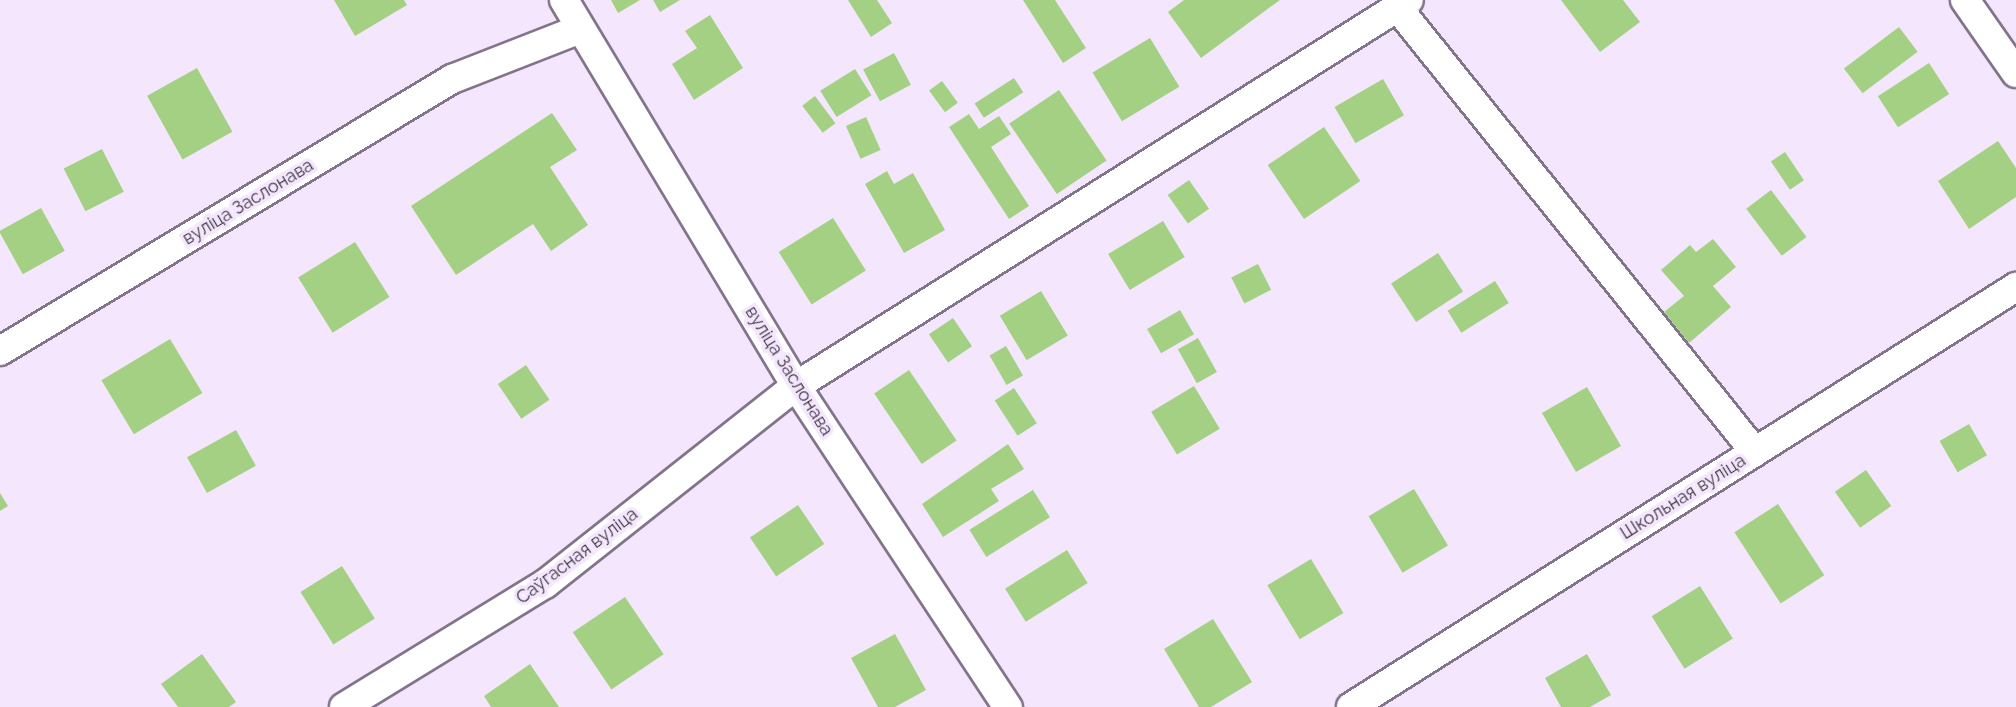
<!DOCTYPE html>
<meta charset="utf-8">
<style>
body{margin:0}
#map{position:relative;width:2016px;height:707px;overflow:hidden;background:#f4e7fd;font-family:Raleway,sans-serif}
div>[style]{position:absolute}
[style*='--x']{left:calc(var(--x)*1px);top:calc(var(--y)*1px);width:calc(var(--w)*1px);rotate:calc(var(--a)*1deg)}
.building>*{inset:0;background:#a4d084;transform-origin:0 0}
.roads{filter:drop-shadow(2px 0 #82748b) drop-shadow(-2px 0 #82748b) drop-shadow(0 2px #82748b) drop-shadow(0 -2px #82748b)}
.minor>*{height:28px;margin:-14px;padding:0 14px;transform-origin:14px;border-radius:14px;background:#fff}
span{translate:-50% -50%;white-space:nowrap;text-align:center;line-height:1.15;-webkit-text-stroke:7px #f4e7fd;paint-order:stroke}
.street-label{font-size:18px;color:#3e3742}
</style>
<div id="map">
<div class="building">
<i style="clip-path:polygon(334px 0,404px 0,407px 5px,355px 36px)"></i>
<i style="clip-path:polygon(611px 0,640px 0,618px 13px)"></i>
<i style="clip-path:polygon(653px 0,680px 0,660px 12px)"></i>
<i style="clip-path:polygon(848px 0,877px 0,892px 23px,871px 37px)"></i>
<i style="clip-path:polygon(1023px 0,1055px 0,1086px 48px,1063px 63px)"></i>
<i style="clip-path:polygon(1184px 0,1280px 0,1201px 58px,1168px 12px)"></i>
<i style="clip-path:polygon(1561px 0,1623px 0,1640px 22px,1600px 52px)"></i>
<i style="clip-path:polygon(710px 15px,743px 68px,694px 100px,672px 64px,697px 48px,685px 31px)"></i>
<i style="left:1899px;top:27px;width:31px;height:69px;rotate:53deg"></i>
<i style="left:1150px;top:38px;width:57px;height:67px;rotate:59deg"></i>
<i style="left:894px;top:53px;width:36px;height:35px;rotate:62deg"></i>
<i style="left:1929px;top:63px;width:37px;height:61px;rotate:57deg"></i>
<i style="left:197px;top:68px;width:73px;height:57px;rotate:61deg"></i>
<i style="left:855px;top:69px;width:31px;height:41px;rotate:58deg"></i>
<i style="left:1014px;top:78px;width:17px;height:47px;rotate:57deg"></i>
<i style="left:1383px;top:79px;width:42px;height:56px;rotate:60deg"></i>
<i style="left:942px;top:81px;width:27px;height:16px;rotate:54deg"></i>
<i style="left:1059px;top:90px;width:85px;height:60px;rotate:56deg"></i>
<i style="left:815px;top:96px;width:34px;height:16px;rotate:53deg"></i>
<i style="clip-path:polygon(552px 113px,577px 150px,550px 167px,588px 225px,551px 251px,533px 224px,456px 275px,411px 206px)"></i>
<i style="clip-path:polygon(969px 114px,979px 129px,999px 116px,1011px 134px,991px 147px,1029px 206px,1009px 219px,949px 127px)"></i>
<i style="left:866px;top:117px;width:36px;height:22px;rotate:66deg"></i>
<i style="left:1324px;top:127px;width:65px;height:68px;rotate:56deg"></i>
<i style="clip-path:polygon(1998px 141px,2016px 168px,2016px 197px,1969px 229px,1938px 181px)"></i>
<i style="left:102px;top:149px;width:48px;height:43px;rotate:63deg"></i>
<i style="left:1785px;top:152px;width:34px;height:17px;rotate:56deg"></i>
<i style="clip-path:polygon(887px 171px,894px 184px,913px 173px,945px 230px,904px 253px,865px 184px)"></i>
<i style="left:1189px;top:180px;width:35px;height:26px;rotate:55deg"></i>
<i style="left:1771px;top:190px;width:59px;height:31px;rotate:53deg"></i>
<i style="left:41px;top:208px;width:49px;height:48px;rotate:61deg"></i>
<i style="left:833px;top:218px;width:62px;height:64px;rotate:58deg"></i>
<i style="left:1163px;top:221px;width:42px;height:64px;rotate:59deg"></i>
<i style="clip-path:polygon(1713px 239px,1736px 267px,1713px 286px,1731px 307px,1689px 343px,1664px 312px,1684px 296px,1661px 270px,1690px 245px,1696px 252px)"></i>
<i style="left:355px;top:242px;width:65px;height:67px;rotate:58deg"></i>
<i style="left:1438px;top:253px;width:46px;height:56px;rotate:57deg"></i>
<i style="left:1258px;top:264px;width:29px;height:30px;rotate:63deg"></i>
<i style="left:1495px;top:281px;width:26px;height:56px;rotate:58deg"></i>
<i style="left:1041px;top:291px;width:52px;height:48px;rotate:59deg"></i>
<i style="left:1180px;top:310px;width:28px;height:38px;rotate:60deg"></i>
<i style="left:953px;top:318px;width:34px;height:29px;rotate:56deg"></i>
<i style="left:1198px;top:338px;width:39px;height:23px;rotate:61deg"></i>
<i style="left:170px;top:339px;width:63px;height:80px;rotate:59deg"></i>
<i style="left:1006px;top:346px;width:34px;height:19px;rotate:60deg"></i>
<i style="left:526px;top:365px;width:42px;height:34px;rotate:56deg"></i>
<i style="left:909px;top:370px;width:85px;height:42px;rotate:56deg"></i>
<i style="left:1194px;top:386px;width:50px;height:50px;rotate:59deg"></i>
<i style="left:1587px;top:387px;width:68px;height:52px;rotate:60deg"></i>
<i style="left:1014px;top:388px;width:42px;height:23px;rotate:57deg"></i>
<i style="left:1969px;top:424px;width:36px;height:34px;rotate:60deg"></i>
<i style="left:236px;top:430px;width:41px;height:56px;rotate:61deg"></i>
<i style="clip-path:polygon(1008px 444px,1024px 469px,991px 489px,999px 501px,943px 537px,922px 504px)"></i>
<i style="left:1866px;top:470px;width:44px;height:38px;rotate:55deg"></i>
<i style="left:1414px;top:489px;width:66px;height:53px;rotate:59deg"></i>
<i style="left:1033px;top:490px;width:32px;height:75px;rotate:58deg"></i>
<i style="clip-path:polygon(0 493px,8px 506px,0 511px)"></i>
<i style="left:1778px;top:504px;width:85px;height:52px;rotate:57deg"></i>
<i style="left:798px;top:505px;width:47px;height:58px;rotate:56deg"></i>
<i style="left:1067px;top:550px;width:39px;height:73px;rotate:58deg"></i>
<i style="left:1311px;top:559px;width:63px;height:51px;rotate:59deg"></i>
<i style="left:342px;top:566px;width:62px;height:49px;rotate:58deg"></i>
<i style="left:1700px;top:586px;width:62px;height:57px;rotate:58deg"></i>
<i style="left:625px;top:597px;width:69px;height:63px;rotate:56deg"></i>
<i style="clip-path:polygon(1213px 619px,1252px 682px,1211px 707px,1199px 707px,1164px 649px)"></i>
<i style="clip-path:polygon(895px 634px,926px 690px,895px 707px,878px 707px,851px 658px)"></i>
<i style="clip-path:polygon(202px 654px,236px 702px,229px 707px,178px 707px,161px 684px)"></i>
<i style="clip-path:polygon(1587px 654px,1611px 695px,1590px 707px,1561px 707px,1545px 678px)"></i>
<i style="clip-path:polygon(530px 664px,559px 707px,491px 707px,484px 696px)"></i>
</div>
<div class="roads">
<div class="minor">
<i style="--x:564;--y:0;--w:450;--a:59"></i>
<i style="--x:796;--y:386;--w:385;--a:56.6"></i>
<i style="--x:1965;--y:0;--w:89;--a:55.1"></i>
<i style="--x:1397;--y:7;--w:571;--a:51.18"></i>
<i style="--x:0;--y:351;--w:528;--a:-31.04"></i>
<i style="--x:452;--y:79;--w:135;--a:-21.3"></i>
<i style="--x:344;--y:707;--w:236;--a:-31.5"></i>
<i style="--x:545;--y:584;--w:320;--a:-38.3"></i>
<i style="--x:796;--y:386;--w:724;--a:-32.2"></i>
<i style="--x:1351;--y:707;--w:787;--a:-32.28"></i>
</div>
</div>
<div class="street-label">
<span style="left:248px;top:202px;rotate:-31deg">вуліца Заслонава</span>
<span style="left:789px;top:371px;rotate:58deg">вуліца Заслонава</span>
<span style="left:1683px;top:497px;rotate:-32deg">Школьная вуліца</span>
<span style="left:577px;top:556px;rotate:-37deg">Саўгасная вуліца</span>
</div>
</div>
